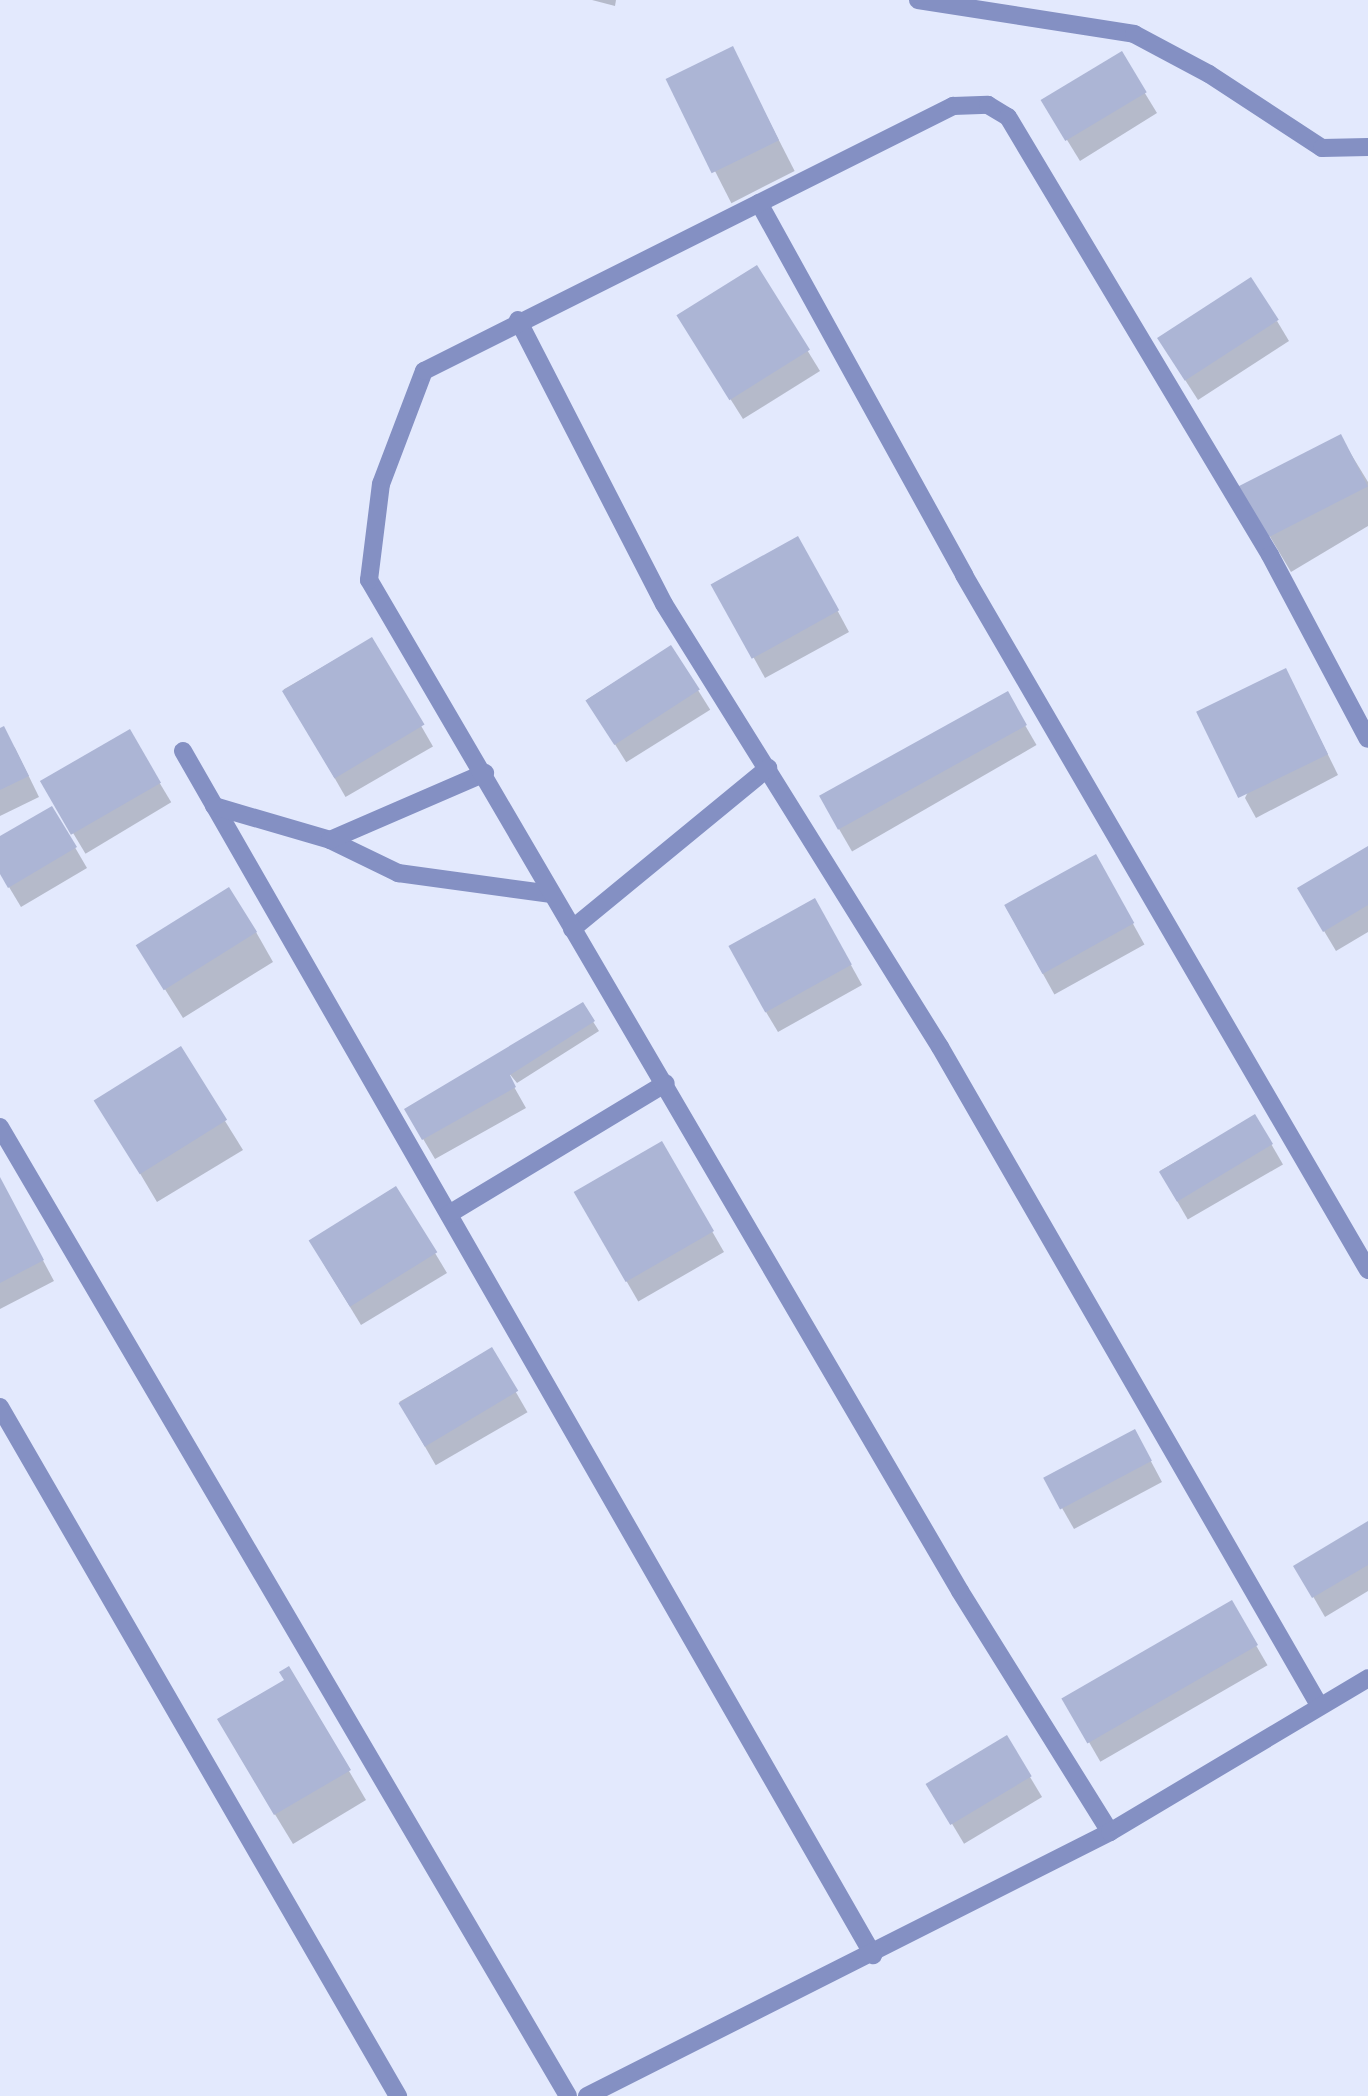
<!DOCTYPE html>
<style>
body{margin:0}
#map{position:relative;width:1368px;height:2096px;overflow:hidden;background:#e3e9fd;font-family:"Alegreya Sans",sans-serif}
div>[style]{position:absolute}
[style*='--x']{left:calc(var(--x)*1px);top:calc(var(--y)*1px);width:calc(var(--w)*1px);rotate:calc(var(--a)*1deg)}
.shadow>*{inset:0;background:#0003;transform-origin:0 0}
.building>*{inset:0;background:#acb5d5;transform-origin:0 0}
.street>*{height:18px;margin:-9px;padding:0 9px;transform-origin:9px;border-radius:9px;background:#8490c3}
span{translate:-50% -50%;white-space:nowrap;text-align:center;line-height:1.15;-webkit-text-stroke:5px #f4f6fd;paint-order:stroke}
</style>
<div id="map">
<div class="shadow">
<i style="clip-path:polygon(592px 0,616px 0,615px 6px)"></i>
<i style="left:732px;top:48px;width:138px;height:71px;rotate:63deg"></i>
<i style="clip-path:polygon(1121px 54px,1157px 113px,1080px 161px,1056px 122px)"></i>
<i style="clip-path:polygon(756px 267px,820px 371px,743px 419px,690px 335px)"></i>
<i style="clip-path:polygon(1277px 321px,1289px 341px,1198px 400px,1171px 358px)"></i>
<i style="clip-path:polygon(1340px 436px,1368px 482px,1368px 526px,1291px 572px,1244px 493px)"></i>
<i style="clip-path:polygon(809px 558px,849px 632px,765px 678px,713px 584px)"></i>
<i style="left:371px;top:639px;width:124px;height:101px;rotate:60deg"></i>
<i style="left:671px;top:647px;width:74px;height:99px;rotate:58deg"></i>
<i style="clip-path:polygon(1296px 690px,1338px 775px,1256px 818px,1245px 798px)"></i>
<i style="left:1007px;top:694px;width:59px;height:213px;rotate:60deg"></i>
<i style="clip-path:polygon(0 730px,15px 748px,39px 797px,0 816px)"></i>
<i style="left:129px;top:732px;width:82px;height:100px;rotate:59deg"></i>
<i style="clip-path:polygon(52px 808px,87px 868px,21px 907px,0 872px,0 838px)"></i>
<i style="clip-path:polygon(1368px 848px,1368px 932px,1336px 951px,1299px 889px)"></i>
<i style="left:1096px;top:857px;width:100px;height:103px;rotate:61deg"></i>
<i style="clip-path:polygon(815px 900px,862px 985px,778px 1032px,766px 1012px)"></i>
<i style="clip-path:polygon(256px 932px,273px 962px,183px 1018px,156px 975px)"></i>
<i style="clip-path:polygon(582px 1004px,599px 1031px,517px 1083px,500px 1062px,526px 1108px,435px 1159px,406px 1110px)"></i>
<i style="left:1255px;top:1116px;width:56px;height:110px;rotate:60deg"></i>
<i style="clip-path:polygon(225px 1121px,243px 1150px,157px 1202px,113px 1128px)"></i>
<i style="left:661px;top:1143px;width:126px;height:99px;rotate:60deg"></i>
<i style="clip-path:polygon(0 1180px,54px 1281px,0 1309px)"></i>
<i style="clip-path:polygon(435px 1253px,447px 1273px,361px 1325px,322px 1261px)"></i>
<i style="left:491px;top:1349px;width:73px;height:106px;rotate:60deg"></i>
<i style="clip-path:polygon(1146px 1452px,1162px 1482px,1074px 1529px,1046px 1480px)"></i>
<i style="clip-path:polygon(1368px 1525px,1368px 1591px,1325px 1617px,1296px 1567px)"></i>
<i style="left:1231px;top:1602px;width:73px;height:193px;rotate:60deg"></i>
<i style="left:1006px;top:1737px;width:70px;height:91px;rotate:59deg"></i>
<i style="clip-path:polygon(236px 1750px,349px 1771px,366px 1800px,293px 1844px)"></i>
</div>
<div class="building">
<i style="left:733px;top:46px;width:105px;height:75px;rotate:64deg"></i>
<i style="left:1122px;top:51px;width:48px;height:95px;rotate:59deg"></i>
<i style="left:757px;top:265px;width:100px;height:95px;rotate:58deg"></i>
<i style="left:1251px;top:277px;width:51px;height:112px;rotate:57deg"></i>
<i style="left:1341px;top:434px;width:59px;height:116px;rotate:63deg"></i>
<i style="left:798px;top:536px;width:85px;height:100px;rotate:61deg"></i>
<i style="left:372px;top:637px;width:102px;height:105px;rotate:59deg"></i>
<i style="left:671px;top:645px;width:53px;height:102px;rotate:57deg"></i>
<i style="left:1286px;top:668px;width:96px;height:100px;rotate:64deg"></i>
<i style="left:1008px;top:691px;width:39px;height:216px;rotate:61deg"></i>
<i style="clip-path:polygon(4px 726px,29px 776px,0 790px,0 728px)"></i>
<i style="left:130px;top:729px;width:62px;height:104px;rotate:60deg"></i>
<i style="clip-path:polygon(52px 806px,77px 847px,8px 888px,0 874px,0 836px)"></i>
<i style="clip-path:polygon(1368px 846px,1368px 905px,1323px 932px,1297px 888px)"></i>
<i style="left:1096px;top:854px;width:79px;height:105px;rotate:61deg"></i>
<i style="left:229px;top:887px;width:53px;height:110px;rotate:58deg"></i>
<i style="left:815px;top:898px;width:76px;height:99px;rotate:61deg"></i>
<i style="clip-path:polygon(583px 1002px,595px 1021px,510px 1075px,516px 1087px,422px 1140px,404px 1109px)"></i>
<i style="left:181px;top:1046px;width:87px;height:103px;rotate:58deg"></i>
<i style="left:1255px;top:1114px;width:35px;height:112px;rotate:59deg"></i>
<i style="left:662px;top:1141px;width:104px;height:102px;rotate:60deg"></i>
<i style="clip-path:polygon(0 1177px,44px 1260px,0 1283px)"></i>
<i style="left:396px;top:1186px;width:78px;height:103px;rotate:58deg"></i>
<i style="left:492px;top:1347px;width:51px;height:109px;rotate:59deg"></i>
<i style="left:1135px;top:1429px;width:36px;height:104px;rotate:62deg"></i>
<i style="clip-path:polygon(1368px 1521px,1368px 1565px,1312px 1598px,1293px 1566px)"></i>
<i style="left:1232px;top:1600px;width:52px;height:197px;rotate:60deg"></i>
<i style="clip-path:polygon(289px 1666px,351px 1770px,274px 1815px,217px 1719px,284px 1680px,279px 1672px)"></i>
<i style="left:1007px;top:1735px;width:48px;height:95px;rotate:59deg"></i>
</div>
<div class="street">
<i style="--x:918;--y:0;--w:219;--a:8.9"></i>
<i style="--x:1134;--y:34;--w:85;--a:28.1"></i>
<i style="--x:1209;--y:74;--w:135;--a:33.2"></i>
<i style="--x:1322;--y:148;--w:46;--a:-1.2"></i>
<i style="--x:759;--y:203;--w:425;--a:61.1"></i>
<i style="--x:964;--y:575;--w:804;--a:59.83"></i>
<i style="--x:518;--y:320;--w:319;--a:62.8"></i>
<i style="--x:664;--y:604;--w:522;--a:58.08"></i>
<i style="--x:940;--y:1047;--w:759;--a:60.06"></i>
<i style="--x:183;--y:751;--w:1388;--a:60.18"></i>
<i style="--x:214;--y:806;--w:121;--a:16.3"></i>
<i style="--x:330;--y:840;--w:76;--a:25.9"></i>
<i style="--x:398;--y:873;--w:155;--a:7.8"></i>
<i style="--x:330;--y:840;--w:169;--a:-23.4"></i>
<i style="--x:572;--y:929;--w:254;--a:-39.4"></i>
<i style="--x:0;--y:1127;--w:1123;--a:59.62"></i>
<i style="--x:449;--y:1214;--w:253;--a:-31.1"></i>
<i style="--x:0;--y:1407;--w:796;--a:59.99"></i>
<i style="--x:1110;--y:1832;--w:284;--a:-121.9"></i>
<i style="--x:960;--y:1591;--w:1171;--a:-120.31"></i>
<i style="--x:369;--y:580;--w:97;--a:-82.9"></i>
<i style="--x:381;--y:484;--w:121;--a:-69.2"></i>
<i style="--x:424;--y:371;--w:592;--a:-26.61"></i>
<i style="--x:953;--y:106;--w:35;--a:-2"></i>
<i style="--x:988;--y:105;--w:23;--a:31"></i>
<i style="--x:1008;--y:117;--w:510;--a:59.11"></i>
<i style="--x:1270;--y:555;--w:208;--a:62"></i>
<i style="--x:587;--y:2096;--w:586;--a:-26.78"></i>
<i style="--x:1110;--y:1832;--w:300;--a:-30.8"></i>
</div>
</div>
